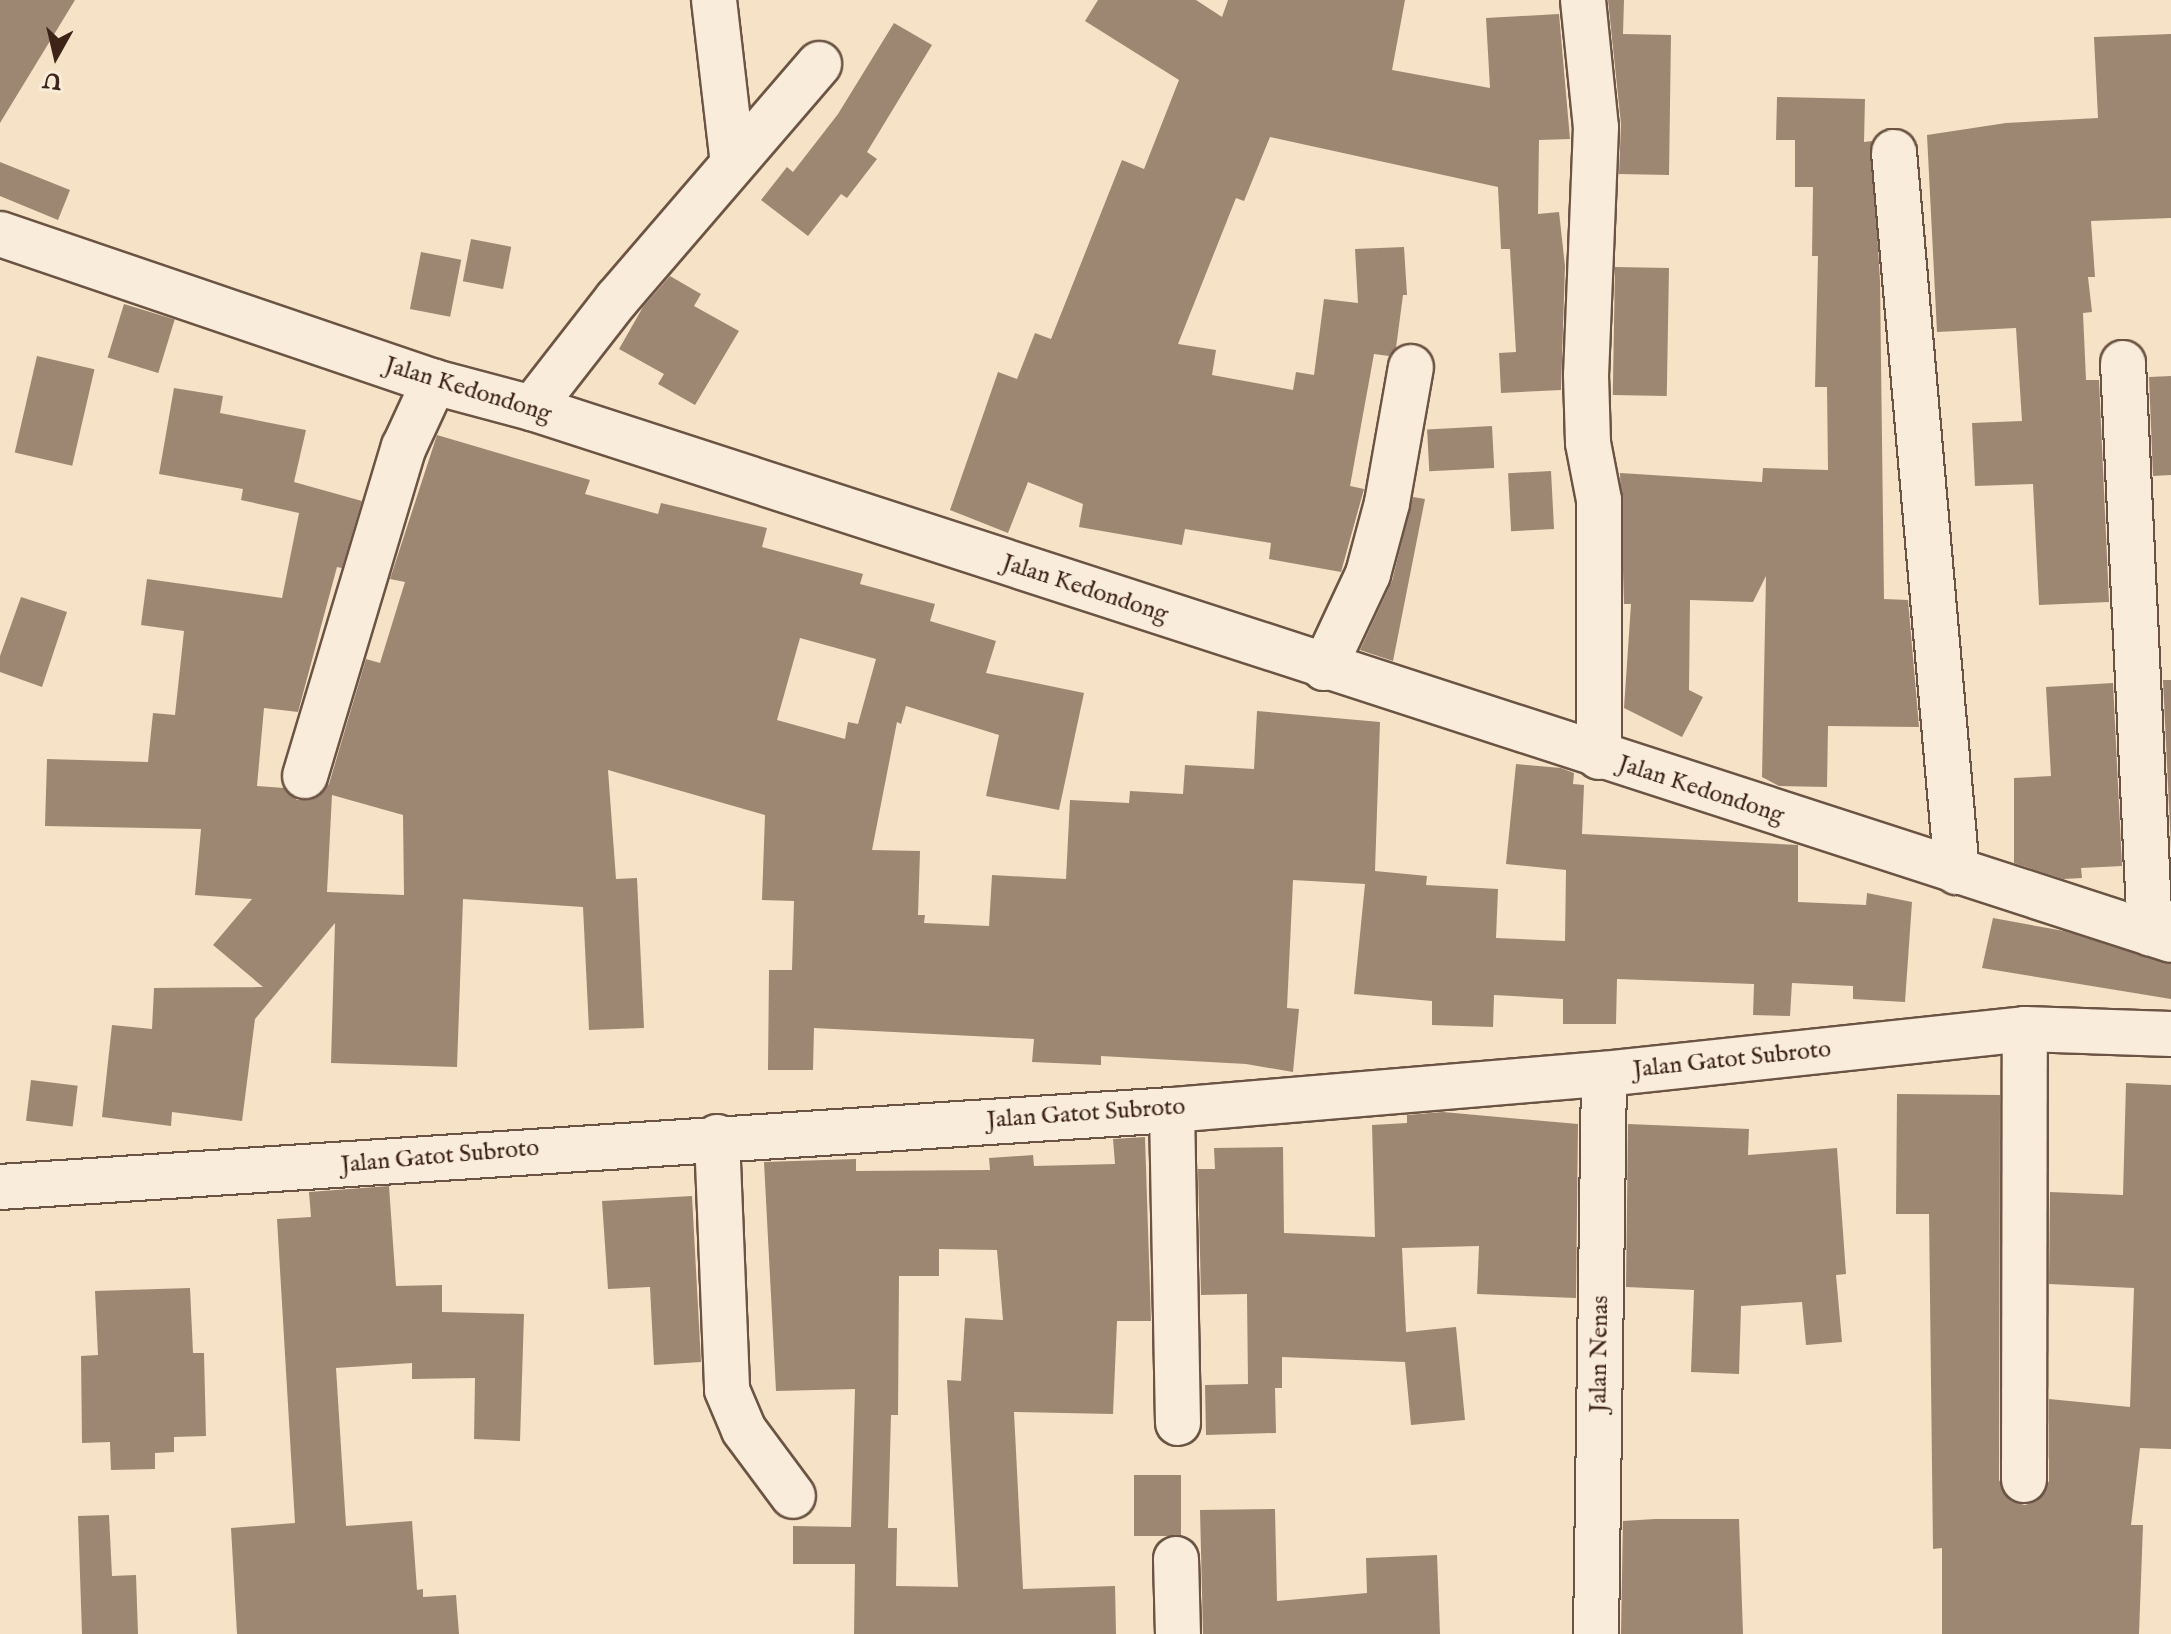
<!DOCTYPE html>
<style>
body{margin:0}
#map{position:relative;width:2171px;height:1634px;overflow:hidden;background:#f6e2c6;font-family:"IM FELL English",serif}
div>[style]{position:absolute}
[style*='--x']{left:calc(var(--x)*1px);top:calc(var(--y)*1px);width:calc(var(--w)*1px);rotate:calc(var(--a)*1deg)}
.building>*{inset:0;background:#9e8772;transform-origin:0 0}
.roads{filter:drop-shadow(2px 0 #6c5444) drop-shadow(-2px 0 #6c5444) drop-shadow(0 2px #6c5444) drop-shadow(0 -2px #6c5444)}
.minor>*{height:44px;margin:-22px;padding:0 22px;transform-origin:22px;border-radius:22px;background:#f9ecda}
.secondary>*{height:44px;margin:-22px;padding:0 22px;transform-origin:22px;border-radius:22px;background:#f9ecda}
span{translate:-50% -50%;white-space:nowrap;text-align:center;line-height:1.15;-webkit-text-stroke:7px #f9ecda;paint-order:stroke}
.street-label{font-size:24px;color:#3e2418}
.north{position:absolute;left:16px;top:16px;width:80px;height:80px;-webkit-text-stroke:6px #f9ecda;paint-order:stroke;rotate:188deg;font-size:22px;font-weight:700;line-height:32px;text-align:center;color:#3e2418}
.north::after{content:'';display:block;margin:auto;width:28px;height:36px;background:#3e2418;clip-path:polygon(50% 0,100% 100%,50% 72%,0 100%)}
</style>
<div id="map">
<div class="building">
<i style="clip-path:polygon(0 0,75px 0,0 123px)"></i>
<i style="clip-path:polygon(1098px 0,1196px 0,1222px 17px,1228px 0,1405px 0,1392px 70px,1490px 88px,1486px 18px,1559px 14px,1570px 139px,1539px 140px,1538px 214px,1559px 212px,1565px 266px,1561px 390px,1501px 393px,1499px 353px,1516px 352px,1510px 249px,1501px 249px,1498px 187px,1270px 137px,1244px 201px,1236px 198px,1178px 344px,1216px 350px,1212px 375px,1293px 390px,1296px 372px,1314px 375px,1324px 299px,1358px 303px,1355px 249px,1404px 247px,1407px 295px,1403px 295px,1396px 348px,1389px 356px,1374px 354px,1350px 486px,1364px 489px,1341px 572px,1269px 559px,1271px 543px,1185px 529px,1182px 545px,1079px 527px,1083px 504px,1028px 482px,1008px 533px,950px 510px,998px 372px,1017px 379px,1035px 333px,1051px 339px,1122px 160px,1144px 169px,1179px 80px,1085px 21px)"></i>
<i style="clip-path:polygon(1608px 0,1624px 0,1623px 34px,1671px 35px,1669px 175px,1619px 174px,1621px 124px)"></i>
<i style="clip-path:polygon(894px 23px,932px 45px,867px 152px,877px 159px,847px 198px,841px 194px,808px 236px,761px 200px,787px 167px,793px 172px,838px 114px)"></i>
<i style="clip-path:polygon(2171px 34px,2171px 218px,2091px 221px,2095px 277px,2088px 277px,2092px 312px,2083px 313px,2086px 380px,2099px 380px,2109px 602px,2039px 605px,2033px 484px,1975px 486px,1972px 423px,2022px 421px,2016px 328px,1937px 332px,1927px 135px,2006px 123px,2098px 118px,2094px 37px)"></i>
<i style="clip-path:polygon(1777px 97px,1865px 99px,1864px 142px,1872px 141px,1880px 281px,1884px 599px,1908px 600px,1919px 727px,1828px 726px,1827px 787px,1779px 786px,1762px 777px,1766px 576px,1753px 602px,1690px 600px,1689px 690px,1703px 697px,1682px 737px,1624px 708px,1631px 604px,1624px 604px,1620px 473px,1762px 482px,1763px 468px,1828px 470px,1827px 387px,1815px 387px,1818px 256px,1812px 256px,1813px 187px,1795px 187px,1795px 140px,1776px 140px)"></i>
<i style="clip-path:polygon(0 162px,70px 190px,58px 220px,0 196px)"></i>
<i style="left:471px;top:239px;width:41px;height:43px;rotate:11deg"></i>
<i style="left:421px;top:252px;width:41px;height:58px;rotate:11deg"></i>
<i style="left:1615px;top:267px;width:54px;height:128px;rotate:1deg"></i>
<i style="clip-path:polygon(670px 276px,701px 294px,694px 306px,739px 331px,695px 405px,658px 384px,664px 374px,619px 349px,643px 307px)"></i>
<i style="left:124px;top:304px;width:53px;height:56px;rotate:17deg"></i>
<i style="left:37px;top:356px;width:59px;height:99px;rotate:13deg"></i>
<i style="clip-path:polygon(2171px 376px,2171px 475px,2153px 476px,2149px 377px)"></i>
<i style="clip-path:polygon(evenodd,174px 388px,223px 396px,220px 413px,306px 430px,294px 482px,362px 501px,342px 568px,337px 567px,298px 712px,264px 708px,257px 786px,284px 788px,297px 800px,310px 800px,329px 784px,366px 659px,380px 663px,405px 582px,390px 579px,437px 435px,590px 480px,585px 494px,658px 514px,661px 503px,767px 528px,762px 547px,863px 574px,860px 584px,935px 604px,930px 621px,996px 641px,986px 673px,1084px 693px,1059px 810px,986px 796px,999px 735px,906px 706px,901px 724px,897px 722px,872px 850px,920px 851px,918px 915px,925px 915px,924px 923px,989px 926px,992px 875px,1066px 879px,1070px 800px,1129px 803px,1130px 791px,1183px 794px,1185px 765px,1254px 769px,1257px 711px,1380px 722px,1375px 871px,1427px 876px,1426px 885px,1498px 889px,1496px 938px,1565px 941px,1566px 870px,1506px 864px,1516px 764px,1561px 768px,1574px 773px,1573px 784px,1584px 785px,1582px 834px,1798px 845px,1798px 902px,1866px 905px,1867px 893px,1912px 902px,1905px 1002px,1853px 999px,1853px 986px,1792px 983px,1790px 1016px,1753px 1015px,1754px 984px,1617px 979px,1616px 1024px,1563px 1024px,1563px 999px,1494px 995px,1493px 1027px,1432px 1025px,1432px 1001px,1354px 994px,1365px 884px,1293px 880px,1287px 1008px,1299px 1009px,1293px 1072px,1246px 1064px,1101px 1056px,1101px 1065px,1032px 1062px,1034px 1039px,814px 1028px,813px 1070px,768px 1070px,769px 970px,792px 970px,794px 901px,762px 900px,765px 815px,608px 770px,616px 879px,637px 878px,644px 1028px,589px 1030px,583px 907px,463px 899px,457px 1067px,331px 1063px,335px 923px,255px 1019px,242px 1121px,172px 1112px,171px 1126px,102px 1117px,112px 1025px,152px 1029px,154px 988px,263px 987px,213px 945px,252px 899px,195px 895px,201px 829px,45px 826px,47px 759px,148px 762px,153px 713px,175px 715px,184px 631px,141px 625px,147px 579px,282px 598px,299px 513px,241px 500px,243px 489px,159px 474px,174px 388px,800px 638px,876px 659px,858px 724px,848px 722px,845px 739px,777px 720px,800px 638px,174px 388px,332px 795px,403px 815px,404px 895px,327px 892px,332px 795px)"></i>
<i style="left:1492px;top:426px;width:42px;height:65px;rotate:87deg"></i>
<i style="left:1551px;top:471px;width:58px;height:43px;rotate:87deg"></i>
<i style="clip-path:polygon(1413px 497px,1425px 499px,1393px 661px,1360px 650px,1392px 581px)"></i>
<i style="clip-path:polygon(21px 597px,67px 612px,42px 687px,0 672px,0 656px)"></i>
<i style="clip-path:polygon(2163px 680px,2171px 680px,2171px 848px)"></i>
<i style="clip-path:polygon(2113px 683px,2122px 866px,2081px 868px,2082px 878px,2063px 879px,2014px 863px,2014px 778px,2051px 776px,2046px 687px)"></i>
<i style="clip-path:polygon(1993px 918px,2064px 931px,2171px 964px,2171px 999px,1982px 968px)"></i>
<i style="left:31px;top:1080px;width:47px;height:41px;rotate:7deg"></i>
<i style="clip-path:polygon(2126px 1083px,2171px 1085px,2171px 1449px,2140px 1448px,2131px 1525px,2143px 1525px,2139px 1634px,1942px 1634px,1942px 1548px,1933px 1549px,1929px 1214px,1896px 1214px,1897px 1094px,2000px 1095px,1999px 1480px,2011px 1501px,2025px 1505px,2037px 1501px,2049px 1481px,2049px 1399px,2130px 1407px,2134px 1288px,2049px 1284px,2050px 1192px,2123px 1195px)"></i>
<i style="clip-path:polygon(1443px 1112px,1578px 1124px,1576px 1298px,1477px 1294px,1479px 1246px,1402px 1248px,1406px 1332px,1456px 1327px,1465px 1420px,1411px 1425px,1405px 1362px,1282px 1357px,1282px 1388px,1275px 1388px,1276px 1433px,1206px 1435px,1205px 1385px,1248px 1384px,1247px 1294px,1201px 1295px,1198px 1169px,1215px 1169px,1214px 1148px,1283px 1147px,1284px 1233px,1375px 1237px,1372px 1125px,1407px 1123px,1407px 1115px)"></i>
<i style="clip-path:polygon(1628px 1124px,1749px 1129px,1748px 1155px,1837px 1148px,1846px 1274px,1836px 1275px,1842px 1342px,1806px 1345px,1802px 1302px,1741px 1306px,1739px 1374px,1691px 1372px,1694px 1290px,1626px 1287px)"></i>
<i style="clip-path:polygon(evenodd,1145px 1137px,1151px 1321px,1117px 1321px,1113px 1414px,1014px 1412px,1023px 1589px,1115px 1586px,1116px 1634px,854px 1634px,855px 1564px,793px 1564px,793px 1526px,851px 1527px,855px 1389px,776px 1391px,764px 1162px,856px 1159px,856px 1171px,990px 1170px,989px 1158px,1033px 1155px,1034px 1166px,1115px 1164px,1113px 1139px,1145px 1137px,939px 1249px,997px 1250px,1003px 1320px,965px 1318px,961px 1381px,947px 1380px,958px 1587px,896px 1586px,897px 1528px,888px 1528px,891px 1415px,898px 1415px,899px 1276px,939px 1276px,939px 1249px)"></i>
<i style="clip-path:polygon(389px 1186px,396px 1286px,442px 1285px,442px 1312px,524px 1314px,520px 1441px,474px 1439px,475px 1378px,412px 1379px,412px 1363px,336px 1368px,346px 1526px,412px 1521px,417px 1590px,423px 1589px,423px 1597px,456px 1595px,459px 1634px,237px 1634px,231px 1528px,295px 1523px,277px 1219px,311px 1217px,309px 1192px)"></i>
<i style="clip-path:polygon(692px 1196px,701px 1362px,654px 1365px,650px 1287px,608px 1289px,602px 1201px)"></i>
<i style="clip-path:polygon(190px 1288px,193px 1353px,204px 1353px,206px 1436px,174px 1437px,174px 1452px,155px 1453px,155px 1469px,111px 1470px,110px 1442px,82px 1443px,81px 1356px,98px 1355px,95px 1291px)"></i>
<i style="left:1134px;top:1475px;width:47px;height:61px"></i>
<i style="clip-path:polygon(1275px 1509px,1277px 1601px,1367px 1593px,1366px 1558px,1437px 1555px,1440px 1634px,1203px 1634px,1200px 1510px)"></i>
<i style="clip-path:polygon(109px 1515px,112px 1576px,136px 1575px,138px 1634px,82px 1634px,78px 1516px)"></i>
<i style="clip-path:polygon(1655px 1519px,1739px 1519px,1743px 1634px,1621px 1634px,1623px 1521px)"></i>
</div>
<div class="roads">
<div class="minor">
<i style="--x:714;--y:0;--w:164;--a:83.4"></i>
<i style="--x:1583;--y:0;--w:128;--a:84.2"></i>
<i style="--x:1596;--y:127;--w:248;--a:92.3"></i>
<i style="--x:1586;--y:375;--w:68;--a:88.3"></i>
<i style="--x:1588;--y:443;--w:58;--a:79.1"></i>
<i style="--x:1599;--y:500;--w:257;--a:90"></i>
<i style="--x:1894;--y:152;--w:723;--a:85"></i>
<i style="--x:0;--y:234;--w:459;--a:18.8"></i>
<i style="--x:434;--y:382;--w:101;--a:14.9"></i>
<i style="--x:532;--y:408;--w:1723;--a:17.98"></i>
<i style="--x:2123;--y:363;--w:571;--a:87.29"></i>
<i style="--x:532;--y:408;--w:138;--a:-52.1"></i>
<i style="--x:617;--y:299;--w:310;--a:-49.3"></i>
<i style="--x:1324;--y:668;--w:104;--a:-64.9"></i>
<i style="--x:1368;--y:574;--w:73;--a:-75"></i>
<i style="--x:1387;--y:503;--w:138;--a:-80"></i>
<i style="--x:305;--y:776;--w:344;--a:-73.3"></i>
<i style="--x:404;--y:447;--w:72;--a:-65.2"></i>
<i style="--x:1172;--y:1110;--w:313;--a:88.9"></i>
<i style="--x:717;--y:1137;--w:253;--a:87.7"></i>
<i style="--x:727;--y:1390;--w:43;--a:67"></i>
<i style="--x:744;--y:1430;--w:82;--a:53.4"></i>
<i style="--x:2024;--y:1480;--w:451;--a:-89.9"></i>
<i style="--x:1176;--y:1559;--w:75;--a:88.5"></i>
<i style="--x:1596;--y:1634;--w:560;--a:-89.18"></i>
</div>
<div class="secondary">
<i style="--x:0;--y:1187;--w:1175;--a:-3.76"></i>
<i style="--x:1172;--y:1110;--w:433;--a:-4.8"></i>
<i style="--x:1604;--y:1074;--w:423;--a:-6.1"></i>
<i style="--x:2025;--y:1029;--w:146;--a:2"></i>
</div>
</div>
<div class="street-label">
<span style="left:468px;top:390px;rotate:17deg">Jalan Kedondong</span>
<span style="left:1085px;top:589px;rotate:18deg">Jalan Kedondong</span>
<span style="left:1701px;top:790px;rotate:18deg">Jalan Kedondong</span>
<span style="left:1732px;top:1060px;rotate:-6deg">Jalan Gatot Subroto</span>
<span style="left:1086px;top:1114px;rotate:-4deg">Jalan Gatot Subroto</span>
<span style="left:440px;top:1157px;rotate:-5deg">Jalan Gatot Subroto</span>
<span style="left:1600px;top:1354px;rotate:-89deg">Jalan Nenas</span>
</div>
<div class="north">U</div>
</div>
